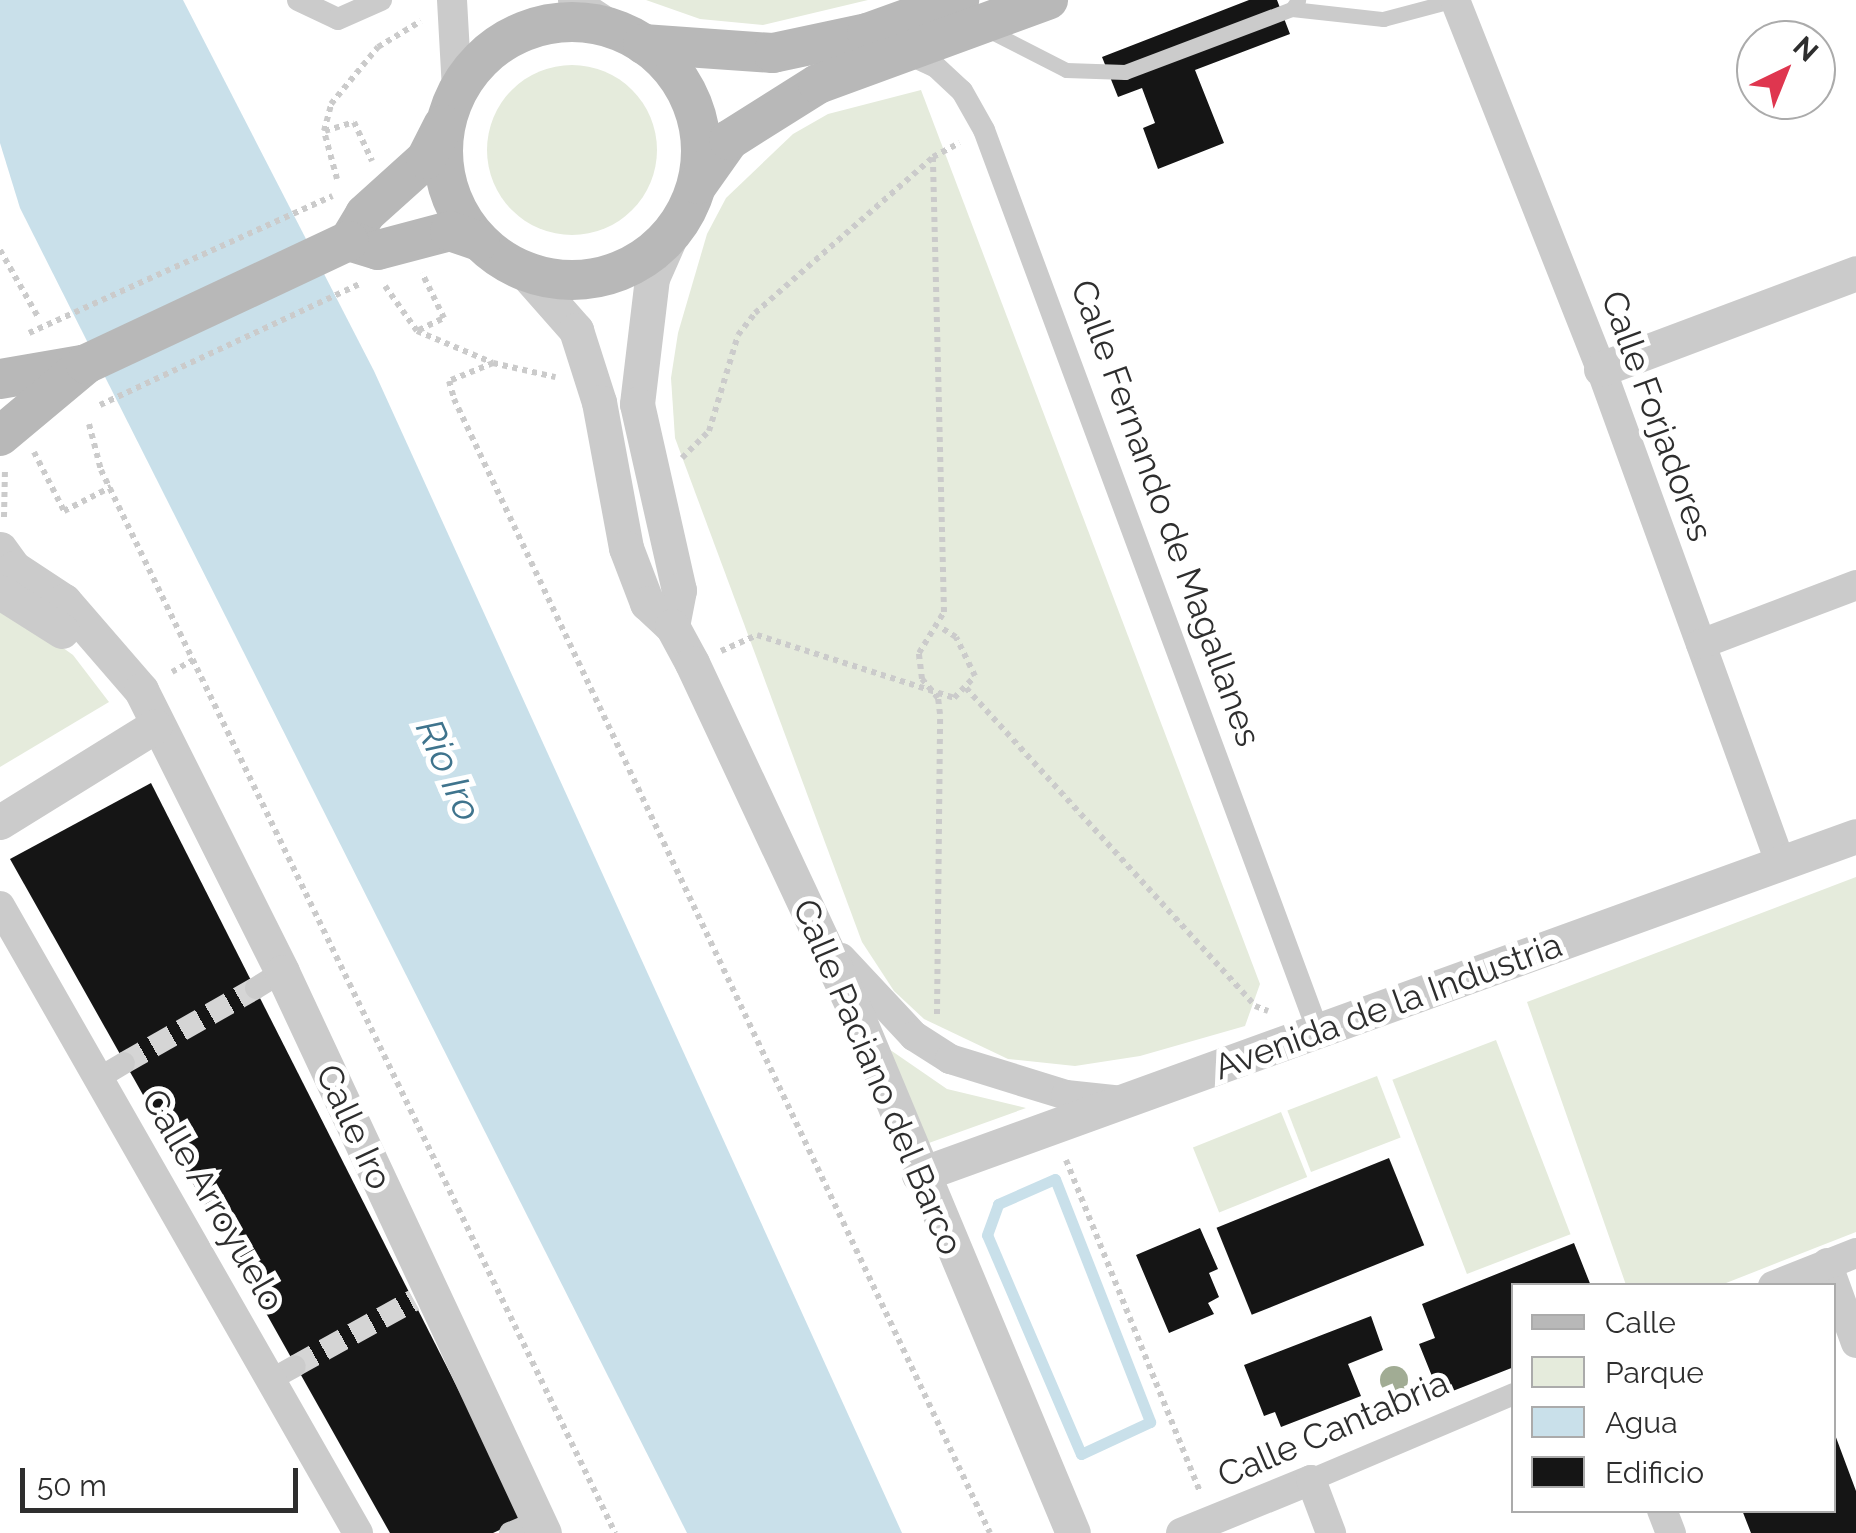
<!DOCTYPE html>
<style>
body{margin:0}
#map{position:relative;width:1856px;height:1533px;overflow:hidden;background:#fff;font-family:Raleway,sans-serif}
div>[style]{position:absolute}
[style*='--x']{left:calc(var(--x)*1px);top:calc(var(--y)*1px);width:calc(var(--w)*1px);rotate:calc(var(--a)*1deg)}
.green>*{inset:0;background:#e5ebdc;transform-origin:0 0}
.round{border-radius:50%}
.water>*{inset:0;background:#c9e0ea}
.stream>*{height:11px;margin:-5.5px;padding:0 5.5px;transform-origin:5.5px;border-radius:5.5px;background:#c9e0ea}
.building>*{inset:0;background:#151515;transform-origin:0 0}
.pedestrian-tunnel>*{height:22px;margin-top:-11px;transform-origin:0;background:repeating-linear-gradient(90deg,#d5d5d5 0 22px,transparent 0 33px)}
.path>*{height:6px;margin-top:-3px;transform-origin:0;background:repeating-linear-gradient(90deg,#cbcbcb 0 5px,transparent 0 10px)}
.service>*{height:15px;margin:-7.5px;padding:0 7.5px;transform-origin:7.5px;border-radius:7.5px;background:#cbcbcb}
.pedestrian>*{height:22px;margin:-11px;padding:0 11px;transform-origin:11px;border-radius:11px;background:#cbcbcb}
.minor>*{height:30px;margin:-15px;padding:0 15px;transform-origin:15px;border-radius:15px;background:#cbcbcb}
.tertiary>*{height:35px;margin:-17.5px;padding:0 17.5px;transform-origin:17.5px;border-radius:17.5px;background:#cbcbcb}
.secondary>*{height:40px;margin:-20px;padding:0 20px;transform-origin:20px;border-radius:20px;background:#b8b8b8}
.secondary>.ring{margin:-20px;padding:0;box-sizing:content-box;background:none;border:40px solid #b8b8b8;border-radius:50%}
.trees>*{width:28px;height:28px;margin:-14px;border-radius:50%;background:#a1ac94}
span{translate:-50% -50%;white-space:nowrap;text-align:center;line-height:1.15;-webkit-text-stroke:10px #fff;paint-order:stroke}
.street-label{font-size:35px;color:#2e2e2e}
.water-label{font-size:38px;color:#3f748d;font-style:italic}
.legend{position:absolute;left:1511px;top:1283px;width:325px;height:230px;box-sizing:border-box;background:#fff;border:2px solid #ababab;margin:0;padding:12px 18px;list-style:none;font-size:30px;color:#2e2e2e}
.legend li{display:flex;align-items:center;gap:20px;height:50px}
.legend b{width:50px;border:2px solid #ababab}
.north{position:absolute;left:1736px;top:20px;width:100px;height:100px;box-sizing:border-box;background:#fff;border:2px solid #ababab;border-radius:50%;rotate:43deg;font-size:28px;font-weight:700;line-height:40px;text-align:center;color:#2e2e2e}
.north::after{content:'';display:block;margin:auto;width:35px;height:45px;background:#df364f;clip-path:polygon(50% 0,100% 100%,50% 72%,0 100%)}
.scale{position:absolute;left:20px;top:1468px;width:278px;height:45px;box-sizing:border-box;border:5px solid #2e2e2e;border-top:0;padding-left:12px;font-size:30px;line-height:35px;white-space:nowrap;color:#2e2e2e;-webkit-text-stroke:8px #fff;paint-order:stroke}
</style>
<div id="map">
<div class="green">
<i style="clip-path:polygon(646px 0,868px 0,763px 25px,700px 19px)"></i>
<i class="round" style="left:487px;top:65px;width:170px;height:170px"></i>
<i style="clip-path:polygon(921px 90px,1260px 984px,1245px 1026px,1140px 1056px,1075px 1066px,1008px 1059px,924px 1019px,894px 991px,862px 942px,675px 438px,671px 378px,678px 333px,707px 234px,726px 198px,793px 134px,828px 114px)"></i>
<i style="clip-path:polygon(0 603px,73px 655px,109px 702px,0 767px)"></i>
<i style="clip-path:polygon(1856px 877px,1856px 1232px,1721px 1285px,1626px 1285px,1527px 1002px)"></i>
<i style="left:1496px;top:1040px;width:208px;height:111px;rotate:69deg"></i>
<i style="clip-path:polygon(886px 1047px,947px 1089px,1026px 1108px,926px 1144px)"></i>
<i style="left:1377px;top:1076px;width:66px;height:96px;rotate:69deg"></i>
<i style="left:1281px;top:1112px;width:70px;height:95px;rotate:68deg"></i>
</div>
<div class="water">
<i style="clip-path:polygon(0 0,183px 0,374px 371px,902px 1533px,687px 1533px,20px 208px,0 143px)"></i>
</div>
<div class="stream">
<i style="--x:1055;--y:1179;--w:261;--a:68.6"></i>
<i style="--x:1150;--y:1422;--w:76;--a:155.1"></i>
<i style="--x:1081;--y:1454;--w:238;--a:-113.2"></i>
<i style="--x:987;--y:1235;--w:33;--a:-70"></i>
<i style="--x:998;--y:1204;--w:62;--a:-23.7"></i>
</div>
<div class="building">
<i style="clip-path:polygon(1249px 0,1277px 0,1290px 34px,1195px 70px,1224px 143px,1158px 169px,1143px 128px,1155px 123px,1142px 88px,1118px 97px,1102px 57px)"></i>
<i style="clip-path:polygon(151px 783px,524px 1519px,493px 1533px,390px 1533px,10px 859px)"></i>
<i style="left:1389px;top:1158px;width:94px;height:186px;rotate:68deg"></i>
<i style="clip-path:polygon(1200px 1228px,1218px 1269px,1209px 1273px,1219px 1297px,1208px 1303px,1214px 1314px,1169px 1333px,1136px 1255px)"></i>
<i style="clip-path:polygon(1574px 1243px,1591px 1286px,1514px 1286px,1514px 1367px,1440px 1396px,1419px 1344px,1435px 1338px,1422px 1304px)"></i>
<i style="clip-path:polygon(1371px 1316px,1383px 1350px,1348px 1364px,1361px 1396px,1281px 1427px,1275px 1412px,1264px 1416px,1244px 1365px)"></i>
<i style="clip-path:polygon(1834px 1432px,1856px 1491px,1856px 1533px,1751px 1533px,1742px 1510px,1834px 1510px)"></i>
</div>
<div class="pedestrian-tunnel">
<i style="--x:124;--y:1063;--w:152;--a:-29.6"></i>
<i style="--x:295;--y:1366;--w:136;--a:-29"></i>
</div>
<div class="path">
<i style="--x:325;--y:131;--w:30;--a:-17"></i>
<i style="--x:354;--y:122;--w:43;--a:65.2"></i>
<i style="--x:337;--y:179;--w:50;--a:-105.2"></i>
<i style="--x:324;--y:131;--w:28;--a:-75"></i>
<i style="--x:331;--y:104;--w:74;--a:-50.5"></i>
<i style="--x:378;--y:47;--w:50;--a:-31.2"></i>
<i style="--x:0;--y:250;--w:77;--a:60.4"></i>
<i style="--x:385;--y:286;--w:55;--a:54.6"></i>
<i style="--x:417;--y:331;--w:82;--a:22.8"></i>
<i style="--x:493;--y:363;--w:64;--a:12.7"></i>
<i style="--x:419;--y:330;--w:28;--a:-26"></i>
<i style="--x:444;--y:318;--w:50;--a:-116.1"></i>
<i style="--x:29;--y:333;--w:333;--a:-24.3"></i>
<i style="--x:493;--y:363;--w:48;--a:157.8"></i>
<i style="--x:449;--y:381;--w:19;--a:74"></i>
<i style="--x:454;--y:399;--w:1254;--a:64.7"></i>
<i style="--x:100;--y:405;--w:287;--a:-25"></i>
<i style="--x:89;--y:424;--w:48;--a:75.4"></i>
<i style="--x:101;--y:470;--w:1181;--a:64.19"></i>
<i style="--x:34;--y:452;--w:66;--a:63"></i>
<i style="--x:64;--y:511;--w:53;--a:-27.1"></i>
<i style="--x:682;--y:458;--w:38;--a:-45"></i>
<i style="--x:709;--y:431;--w:100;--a:-73.2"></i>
<i style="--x:738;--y:335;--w:28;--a:-52"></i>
<i style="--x:755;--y:313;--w:235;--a:-41.2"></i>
<i style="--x:4;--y:517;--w:47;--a:-88.8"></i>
<i style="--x:721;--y:651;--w:39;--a:-24"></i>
<i style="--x:757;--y:635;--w:207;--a:17.7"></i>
<i style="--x:954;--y:698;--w:30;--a:-46"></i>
<i style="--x:975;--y:676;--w:43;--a:-116"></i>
<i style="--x:956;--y:637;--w:19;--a:-148"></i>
<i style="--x:172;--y:672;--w:28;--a:-30"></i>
<i style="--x:966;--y:688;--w:430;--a:47.7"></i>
<i style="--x:1255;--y:1006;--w:14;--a:21"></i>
<i style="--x:937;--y:1014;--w:300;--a:-89.4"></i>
<i style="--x:940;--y:714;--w:16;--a:-97"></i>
<i style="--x:938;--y:698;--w:25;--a:-130"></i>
<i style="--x:922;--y:679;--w:26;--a:-97"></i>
<i style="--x:919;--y:653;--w:48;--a:-58.6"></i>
<i style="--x:944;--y:612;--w:455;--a:-91.4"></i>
<i style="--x:933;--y:157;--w:30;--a:-28"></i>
<i style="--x:1066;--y:1160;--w:357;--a:68"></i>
</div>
<div class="service">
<i style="--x:1292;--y:9;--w:92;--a:6.3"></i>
<i style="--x:1383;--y:19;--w:74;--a:-14.8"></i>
<i style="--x:988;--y:30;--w:88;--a:27.1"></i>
<i style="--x:1066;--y:70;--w:59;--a:1.9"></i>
<i style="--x:1125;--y:72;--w:178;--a:-20.7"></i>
<i style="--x:1292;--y:9;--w:11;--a:-56"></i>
</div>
<div class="pedestrian">
<i style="--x:298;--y:0;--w:44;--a:25.4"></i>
<i style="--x:338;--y:19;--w:47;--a:-23.8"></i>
<i style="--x:904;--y:52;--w:35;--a:25"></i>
<i style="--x:936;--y:67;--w:35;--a:43"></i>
<i style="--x:962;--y:91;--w:45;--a:60.6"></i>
<i style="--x:984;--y:130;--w:961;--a:69.66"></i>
<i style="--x:256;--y:988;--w:31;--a:-32"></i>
<i style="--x:99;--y:1078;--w:29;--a:-31"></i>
<i style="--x:272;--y:1379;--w:26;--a:-29"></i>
<i style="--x:1311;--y:1480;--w:220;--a:-23"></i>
<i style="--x:510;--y:1533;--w:30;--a:-23"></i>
</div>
<div class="minor">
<i style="--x:452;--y:0;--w:90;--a:86.8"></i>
<i style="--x:573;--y:0;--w:56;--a:33.4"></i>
<i style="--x:1455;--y:0;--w:397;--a:68.4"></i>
<i style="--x:1601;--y:369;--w:524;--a:70.04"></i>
<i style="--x:1701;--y:644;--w:166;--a:-20.8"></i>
<i style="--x:0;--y:906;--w:722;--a:60.27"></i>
<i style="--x:841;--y:958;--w:107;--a:46.9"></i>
<i style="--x:914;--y:1036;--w:43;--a:32.6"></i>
<i style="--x:950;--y:1059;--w:121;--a:17.2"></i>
<i style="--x:1066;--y:1095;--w:57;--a:6"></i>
<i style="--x:1827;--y:1263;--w:85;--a:70.1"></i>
<i style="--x:1773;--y:1286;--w:89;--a:-21.7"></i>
<i style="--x:1662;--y:1510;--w:25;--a:69"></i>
<i style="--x:1181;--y:1533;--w:140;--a:-22.2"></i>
<i style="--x:1311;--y:1480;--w:57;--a:69.3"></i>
</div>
<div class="tertiary">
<i style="--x:671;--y:235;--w:47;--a:113.8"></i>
<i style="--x:652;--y:278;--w:127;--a:96.8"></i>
<i style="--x:637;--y:404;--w:191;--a:77.3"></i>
<i style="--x:679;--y:590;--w:37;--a:101"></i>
<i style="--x:524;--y:271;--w:79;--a:48.6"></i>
<i style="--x:576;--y:330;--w:76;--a:72.3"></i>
<i style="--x:599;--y:402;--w:148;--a:79.5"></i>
<i style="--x:626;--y:548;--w:59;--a:69.1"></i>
<i style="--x:647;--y:603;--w:34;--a:43"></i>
<i style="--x:672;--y:626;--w:42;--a:61.6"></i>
<i style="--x:692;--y:663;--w:387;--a:64.9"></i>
<i style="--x:856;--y:1013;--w:563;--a:67.35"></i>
<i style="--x:1601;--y:369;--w:272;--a:-20.6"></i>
<i style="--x:0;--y:549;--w:24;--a:54"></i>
<i style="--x:14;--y:568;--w:60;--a:33.4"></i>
<i style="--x:64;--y:601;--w:118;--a:49.1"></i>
<i style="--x:141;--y:690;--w:315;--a:63.4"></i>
<i style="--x:282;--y:972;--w:619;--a:64.97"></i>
<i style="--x:0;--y:592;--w:73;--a:32.2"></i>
<i style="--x:0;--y:822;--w:182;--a:-31.8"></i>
<i style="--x:919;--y:1175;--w:996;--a:-19.89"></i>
</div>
<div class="secondary">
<i class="ring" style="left:443px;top:22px;width:218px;height:218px"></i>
<i style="--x:643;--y:44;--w:130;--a:4"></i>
<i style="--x:773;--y:53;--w:96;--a:-12"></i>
<i style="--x:867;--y:33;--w:98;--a:-19.7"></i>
<i style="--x:698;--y:184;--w:54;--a:-54.8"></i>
<i style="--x:729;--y:140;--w:105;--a:-32.2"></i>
<i style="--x:818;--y:84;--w:245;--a:-20.1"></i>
<i style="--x:349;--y:241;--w:31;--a:-59"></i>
<i style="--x:365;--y:214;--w:82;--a:-42"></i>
<i style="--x:426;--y:159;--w:38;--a:-63"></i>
<i style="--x:349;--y:241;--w:30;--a:17"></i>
<i style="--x:378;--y:250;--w:74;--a:-14.8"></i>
<i style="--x:450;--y:231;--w:31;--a:19"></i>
<i style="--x:0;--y:379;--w:83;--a:-9.7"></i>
<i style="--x:0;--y:436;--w:112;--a:-39.9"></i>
<i style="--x:86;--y:364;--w:290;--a:-25.1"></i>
</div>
<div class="trees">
<i style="left:1394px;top:1380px"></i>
</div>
<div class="street-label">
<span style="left:1657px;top:416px;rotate:70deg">Calle Forjadores</span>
<span style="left:1166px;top:513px;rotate:70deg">Calle Fernando de Magallanes</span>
<span style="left:1388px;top:1006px;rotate:-20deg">Avenida de la Industria</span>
<span style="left:878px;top:1077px;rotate:67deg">Calle Paciano del Barco</span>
<span style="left:354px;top:1127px;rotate:65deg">Calle Iro</span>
<span style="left:213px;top:1200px;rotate:60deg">Calle Arroyuelo</span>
<span style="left:1333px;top:1429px;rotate:-23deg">Calle Cantabria</span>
</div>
<div class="water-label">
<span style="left:449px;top:770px;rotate:66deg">Rio Iro</span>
</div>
<ul class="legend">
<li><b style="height:12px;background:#b8b8b8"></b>Calle</li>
<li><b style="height:28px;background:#e5ebdc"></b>Parque</li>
<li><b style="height:28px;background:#c9e0ea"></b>Agua</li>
<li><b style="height:28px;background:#151515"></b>Edificio</li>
</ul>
<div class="north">N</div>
<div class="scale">50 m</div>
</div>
